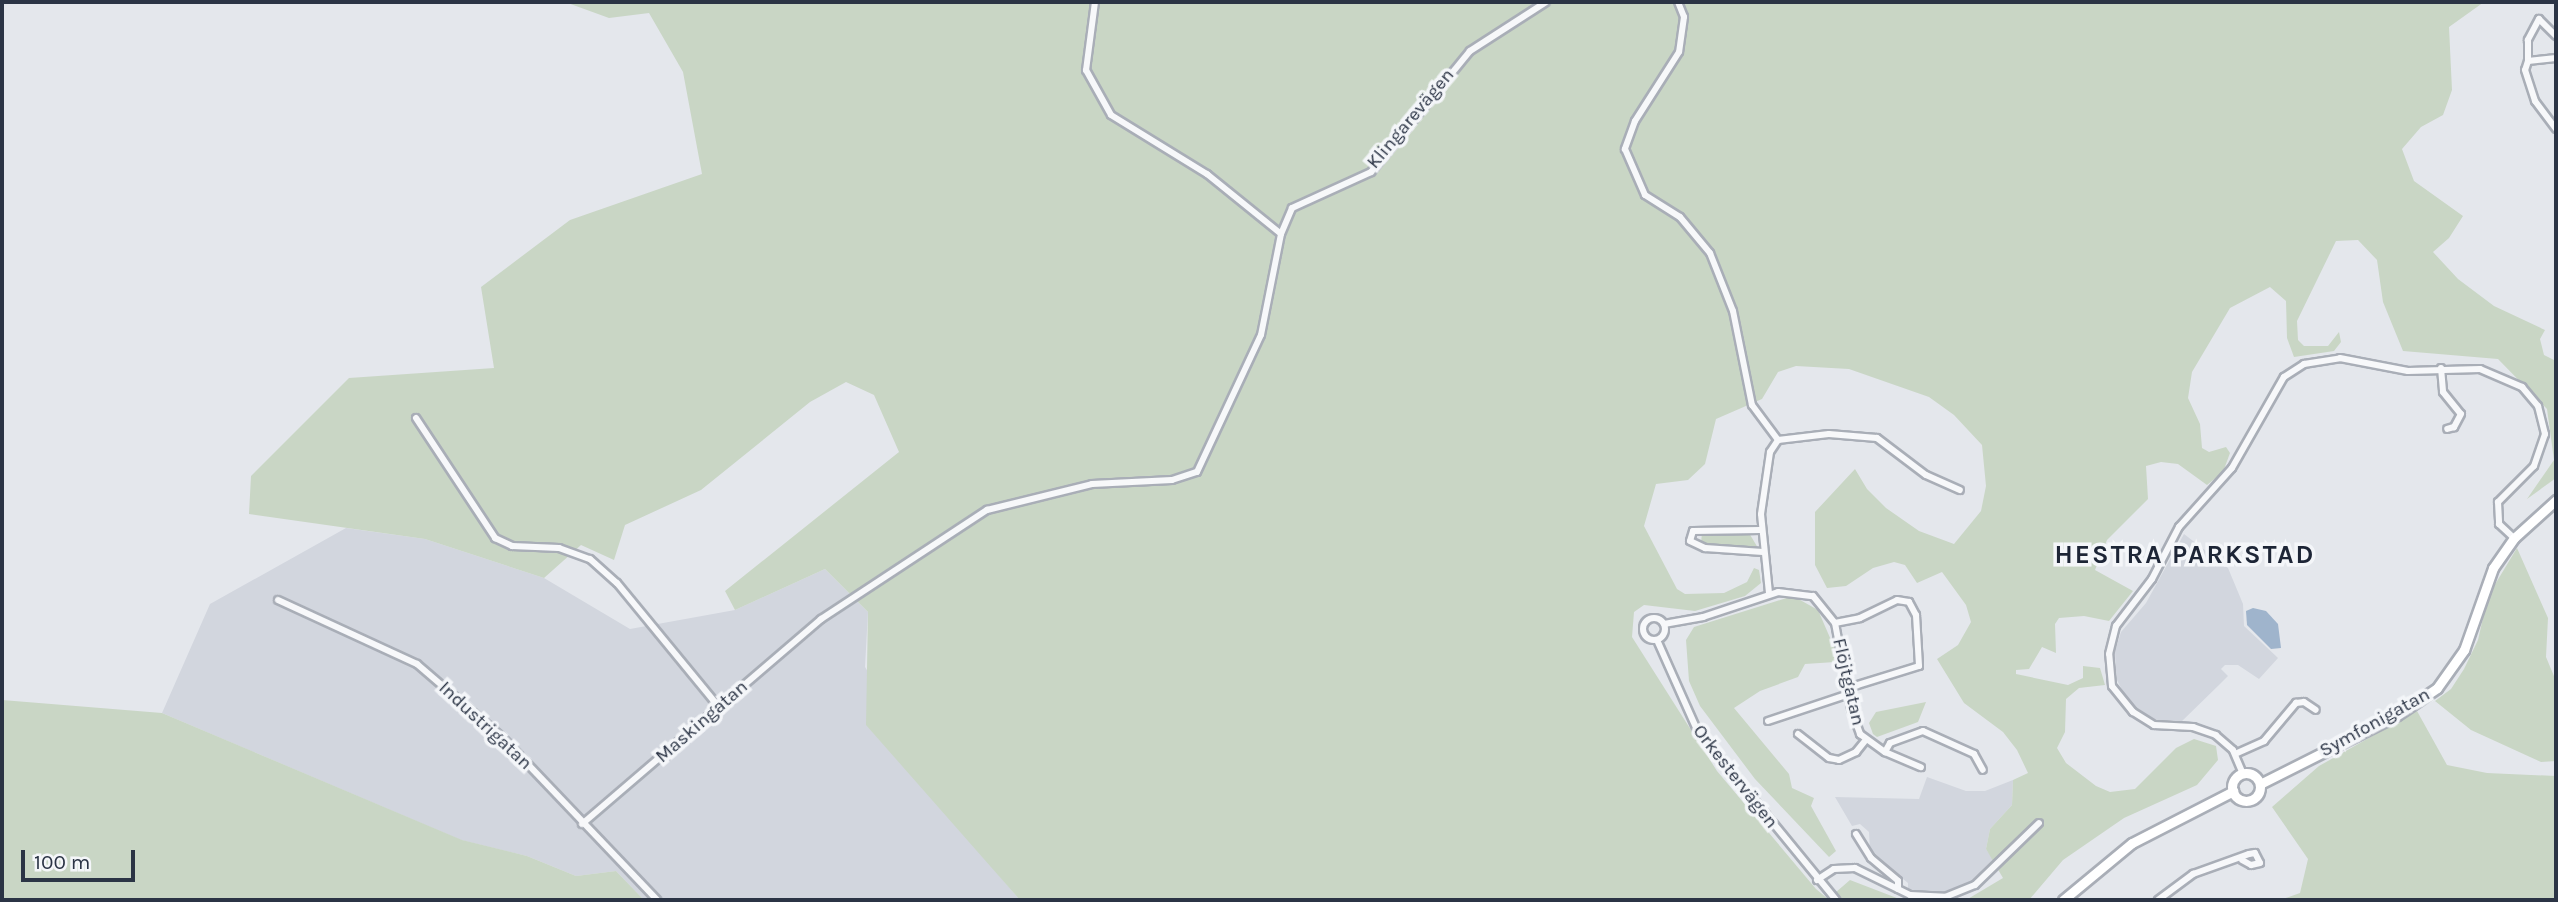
<!DOCTYPE html>
<meta charset="utf-8">
<style>
body{margin:0}
#map{position:relative;width:2558px;height:902px;overflow:hidden;background:#e4e7ec;font-family:Karla,sans-serif}
div>[style]{position:absolute}
[style*='--x']{left:calc(var(--x)*1px);top:calc(var(--y)*1px);width:calc(var(--w)*1px);rotate:calc(var(--a)*1deg)}
.built>*{inset:0;background:#d2d6de}
.green>*{inset:0;background:#c9d6c5}
.water>*{inset:0;background:#9fb4cc}
.roads{filter:drop-shadow(2px 0 #a9aeb7) drop-shadow(-2px 0 #a9aeb7) drop-shadow(0 2px #a9aeb7) drop-shadow(0 -2px #a9aeb7)}
.street>*{height:6px;margin:-3px;padding:0 3px;transform-origin:3px;border-radius:3px;background:#f7f8fa}
.street>.ring{margin:-3px;padding:0;box-sizing:content-box;background:none;border:6px solid #f7f8fa;border-radius:50%}
.secondary>*{height:9px;margin:-4.5px;padding:0 4.5px;transform-origin:4.5px;border-radius:4.5px;background:#fff}
.secondary>.ring{margin:-4.5px;padding:0;box-sizing:content-box;background:none;border:9px solid #fff;border-radius:50%}
span{translate:-50% -50%;white-space:nowrap;text-align:center;line-height:1.15;-webkit-text-stroke:7px #f4f6f9;paint-order:stroke}
.street-label{font-size:19px;color:#2b3445}
.district-label{font-size:26px;color:#1d2536;font-weight:700;letter-spacing:2px}
.frame{position:absolute;inset:0;border:4px solid #2b3445;pointer-events:none}
.scale{position:absolute;left:21px;top:850px;width:114px;height:32px;box-sizing:border-box;border:4px solid #2b3445;border-top:0;padding-left:9px;font-size:21px;line-height:24px;white-space:nowrap;color:#2b3445;-webkit-text-stroke:5px #f4f6f9;paint-order:stroke}
</style>
<div id="map">
<div class="built">
<i style="clip-path:polygon(346px 528px,425px 539px,544px 578px,630px 629px,735px 610px,825px 569px,868px 612px,865px 667px,985px 859px,1020px 900px,644px 900px,616px 871px,576px 876px,527px 856px,461px 840px,162px 713px,210px 604px)"></i>
<i style="clip-path:polygon(2184px 534px,2228px 568px,2243px 604px,2244px 626px,2278px 658px,2259px 679px,2238px 665px,2225px 665px,2221px 669px,2228px 676px,2220px 684px,2180px 723px,2167px 723px,2145px 716px,2126px 698px,2116px 678px,2115px 651px,2121px 632px,2146px 603px)"></i>
<i style="clip-path:polygon(1927px 777px,1966px 791px,1985px 791px,2013px 780px,2012px 805px,1990px 829px,1986px 849px,1994px 861px,1968px 883px,1937px 894px,1908px 889px,1908px 883px,1870px 852px,1869px 832px,1860px 824px,1852px 826px,1835px 797px,1919px 799px)"></i>
</div>
<div class="green">
<i style="clip-path:polygon(565px 2px,2484px 2px,2449px 27px,2452px 90px,2443px 115px,2421px 127px,2402px 149px,2414px 181px,2463px 216px,2449px 238px,2433px 252px,2458px 279px,2494px 306px,2545px 330px,2540px 339px,2544px 355px,2556px 361px,2556px 478px,2527px 499px,2554px 460px,2547px 409px,2498px 359px,2403px 351px,2383px 302px,2377px 260px,2358px 240px,2336px 241px,2297px 321px,2298px 340px,2304px 346px,2328px 346px,2339px 332px,2341px 342px,2334px 351px,2294px 357px,2287px 338px,2286px 301px,2270px 287px,2230px 308px,2192px 372px,2188px 398px,2200px 424px,2202px 448px,2209px 452px,2226px 447px,2230px 453px,2223px 472px,2207px 485px,2178px 464px,2161px 462px,2146px 466px,2148px 499px,2107px 540px,2095px 570px,2133px 591px,2109px 621px,2084px 616px,2059px 618px,2055px 624px,2056px 653px,2042px 647px,2029px 669px,2016px 670px,2016px 674px,2068px 685px,2083px 678px,2083px 666px,2100px 668px,2105px 685px,2079px 688px,2066px 699px,2065px 732px,2057px 748px,2066px 763px,2096px 786px,2110px 792px,2135px 789px,2176px 748px,2194px 739px,2216px 746px,2218px 760px,2197px 785px,2124px 818px,2063px 860px,2029px 900px,1966px 900px,2003px 878px,1986px 849px,1990px 829px,2012px 805px,2013px 780px,2028px 773px,2017px 750px,2003px 732px,1964px 703px,1937px 659px,1958px 645px,1971px 622px,1966px 605px,1942px 572px,1917px 583px,1905px 565px,1894px 562px,1873px 568px,1846px 586px,1827px 588px,1815px 565px,1815px 512px,1855px 469px,1867px 489px,1886px 508px,1919px 531px,1954px 544px,1981px 511px,1986px 486px,1982px 445px,1954px 415px,1929px 397px,1849px 369px,1796px 366px,1778px 372px,1762px 399px,1716px 419px,1705px 464px,1688px 480px,1656px 484px,1644px 526px,1677px 589px,1685px 594px,1724px 593px,1747px 582px,1754px 568px,1759px 570px,1761px 583px,1745px 596px,1695px 611px,1644px 605px,1634px 612px,1632px 637px,1717px 771px,1816px 889px,1828px 899px,1850px 880px,1902px 900px,1020px 900px,866px 725px,868px 612px,825px 569px,735px 610px,725px 591px,899px 452px,874px 395px,846px 382px,810px 402px,701px 490px,625px 525px,614px 560px,581px 545px,544px 578px,425px 539px,249px 514px,251px 476px,349px 378px,494px 368px,481px 287px,570px 220px,702px 174px,683px 72px,649px 13px,609px 18px)"></i>
<i style="clip-path:polygon(1702px 533px,1749px 533px,1758px 548px,1701px 543px)"></i>
<i style="clip-path:polygon(2517px 548px,2548px 618px,2546px 657px,2556px 681px,2556px 761px,2541px 762px,2471px 730px,2435px 701px,2451px 689px,2464px 669px,2478px 640px,2488px 596px)"></i>
<i style="clip-path:polygon(1793px 596px,1818px 610px,1834px 647px,1835px 662px,1805px 664px,1798px 677px,1760px 691px,1734px 708px,1789px 774px,1792px 788px,1814px 798px,1811px 806px,1836px 851px,1829px 857px,1755px 779px,1700px 706px,1689px 681px,1686px 640px,1694px 627px)"></i>
<i style="clip-path:polygon(2px 700px,162px 713px,462px 840px,527px 856px,576px 876px,616px 871px,644px 900px,2px 900px)"></i>
<i style="clip-path:polygon(1926px 702px,1918px 722px,1877px 737px,1873px 734px,1869px 723px,1876px 712px)"></i>
<i style="clip-path:polygon(2417px 711px,2447px 765px,2487px 773px,2556px 776px,2556px 900px,2280px 900px,2300px 893px,2308px 859px,2272px 807px,2319px 766px)"></i>
</div>
<div class="water">
<i style="clip-path:polygon(2253px 608px,2266px 611px,2278px 624px,2281px 648px,2271px 649px,2247px 625px,2246px 611px)"></i>
</div>
<div class="roads">
<div class="street">
<i style="--x:1095;--y:2;--w:69;--a:97.5"></i>
<i style="--x:1086;--y:70;--w:51;--a:60.9"></i>
<i style="--x:1111;--y:115;--w:113;--a:31.6"></i>
<i style="--x:1207;--y:174;--w:95;--a:39"></i>
<i style="--x:1678;--y:2;--w:16;--a:68"></i>
<i style="--x:1684;--y:17;--w:35;--a:98"></i>
<i style="--x:1679;--y:52;--w:82;--a:122.5"></i>
<i style="--x:1635;--y:121;--w:30;--a:110"></i>
<i style="--x:1625;--y:149;--w:50;--a:66.5"></i>
<i style="--x:1645;--y:195;--w:41;--a:32.2"></i>
<i style="--x:1680;--y:217;--w:47;--a:50.2"></i>
<i style="--x:1710;--y:253;--w:62;--a:68.4"></i>
<i style="--x:1733;--y:311;--w:96;--a:78.6"></i>
<i style="--x:1752;--y:405;--w:44;--a:53.4"></i>
<i style="--x:2556;--y:36;--w:24;--a:-135"></i>
<i style="--x:2539;--y:19;--w:24;--a:118"></i>
<i style="--x:2528;--y:40;--w:21;--a:90"></i>
<i style="--x:2528;--y:61;--w:28;--a:-6"></i>
<i style="--x:2528;--y:61;--w:9;--a:108"></i>
<i style="--x:2525;--y:70;--w:33;--a:72"></i>
<i style="--x:2535;--y:101;--w:35;--a:53"></i>
<i style="--x:2441;--y:368;--w:24;--a:85"></i>
<i style="--x:2443;--y:392;--w:28;--a:51"></i>
<i style="--x:2461;--y:414;--w:15;--a:118"></i>
<i style="--x:2454;--y:427;--w:7;--a:164"></i>
<i style="--x:416;--y:418;--w:144;--a:56.6"></i>
<i style="--x:495;--y:538;--w:19;--a:25"></i>
<i style="--x:512;--y:546;--w:47;--a:2.4"></i>
<i style="--x:559;--y:548;--w:33;--a:20"></i>
<i style="--x:590;--y:559;--w:36;--a:42"></i>
<i style="--x:617;--y:583;--w:161;--a:50.6"></i>
<i style="--x:1760;--y:530;--w:67;--a:179.1"></i>
<i style="--x:1693;--y:531;--w:10;--a:107"></i>
<i style="--x:1690;--y:541;--w:17;--a:25"></i>
<i style="--x:1705;--y:548;--w:58;--a:3.9"></i>
<i style="--x:1769;--y:593;--w:79;--a:-95.8"></i>
<i style="--x:1761;--y:514;--w:63;--a:-81.7"></i>
<i style="--x:1770;--y:452;--w:14;--a:-56"></i>
<i style="--x:1778;--y:440;--w:51;--a:-6.7"></i>
<i style="--x:1829;--y:434;--w:48;--a:4.8"></i>
<i style="--x:1877;--y:438;--w:61;--a:37.1"></i>
<i style="--x:1926;--y:475;--w:37;--a:24"></i>
<i style="--x:278;--y:600;--w:153;--a:24.7"></i>
<i style="--x:417;--y:664;--w:112;--a:40.7"></i>
<i style="--x:502;--y:737;--w:225;--a:46.4"></i>
<i class="ring" style="left:1643px;top:618px;width:16px;height:16px"></i>
<i style="--x:1835;--y:623;--w:25;--a:-11"></i>
<i style="--x:1860;--y:618;--w:41;--a:-25.9"></i>
<i style="--x:1897;--y:600;--w:12;--a:9"></i>
<i style="--x:1909;--y:602;--w:15;--a:62"></i>
<i style="--x:1916;--y:615;--w:51;--a:86.6"></i>
<i style="--x:1919;--y:666;--w:74;--a:162.8"></i>
<i style="--x:1664;--y:624;--w:40;--a:-10"></i>
<i style="--x:1703;--y:617;--w:79;--a:-18.4"></i>
<i style="--x:1778;--y:592;--w:35;--a:7"></i>
<i style="--x:1813;--y:596;--w:35;--a:51"></i>
<i style="--x:1835;--y:623;--w:87;--a:79.5"></i>
<i style="--x:1851;--y:709;--w:27;--a:70"></i>
<i style="--x:1860;--y:734;--w:31;--a:36"></i>
<i style="--x:1885;--y:752;--w:39;--a:23"></i>
<i style="--x:1657;--y:640;--w:98;--a:66"></i>
<i style="--x:1697;--y:730;--w:220;--a:50.7"></i>
<i style="--x:1768;--y:721;--w:85;--a:-18.4"></i>
<i style="--x:1798;--y:734;--w:39;--a:38"></i>
<i style="--x:1829;--y:758;--w:10;--a:11"></i>
<i style="--x:1839;--y:760;--w:19;--a:-25"></i>
<i style="--x:1856;--y:752;--w:14;--a:-51"></i>
<i style="--x:1885;--y:752;--w:10;--a:-61"></i>
<i style="--x:1890;--y:743;--w:35;--a:-20"></i>
<i style="--x:1923;--y:731;--w:56;--a:24.3"></i>
<i style="--x:1974;--y:754;--w:18;--a:61"></i>
<i style="--x:2235;--y:754;--w:32;--a:-24"></i>
<i style="--x:2264;--y:741;--w:50;--a:-49.9"></i>
<i style="--x:2296;--y:703;--w:8;--a:-7"></i>
<i style="--x:2304;--y:702;--w:14;--a:34"></i>
<i style="--x:2243;--y:774;--w:26;--a:-113"></i>
<i style="--x:2233;--y:750;--w:23;--a:-139"></i>
<i style="--x:2216;--y:735;--w:24;--a:-161"></i>
<i style="--x:2193;--y:727;--w:39;--a:-177"></i>
<i style="--x:2154;--y:725;--w:25;--a:-148"></i>
<i style="--x:2133;--y:712;--w:33;--a:-129"></i>
<i style="--x:2112;--y:686;--w:32;--a:-95"></i>
<i style="--x:2109;--y:654;--w:29;--a:-76"></i>
<i style="--x:2116;--y:626;--w:59;--a:-52.5"></i>
<i style="--x:2152;--y:579;--w:59;--a:-62.6"></i>
<i style="--x:2179;--y:527;--w:79;--a:-48.1"></i>
<i style="--x:2232;--y:468;--w:105;--a:-60.3"></i>
<i style="--x:2284;--y:377;--w:24;--a:-33"></i>
<i style="--x:2304;--y:364;--w:36;--a:-9"></i>
<i style="--x:2340;--y:358;--w:69;--a:10.8"></i>
<i style="--x:2408;--y:371;--w:72;--a:-1.6"></i>
<i style="--x:2480;--y:369;--w:46;--a:23.2"></i>
<i style="--x:2522;--y:387;--w:25;--a:50"></i>
<i style="--x:2538;--y:406;--w:29;--a:76"></i>
<i style="--x:2545;--y:434;--w:34;--a:109"></i>
<i style="--x:2534;--y:466;--w:51;--a:135"></i>
<i style="--x:2498;--y:502;--w:22;--a:87"></i>
<i style="--x:2499;--y:524;--w:21;--a:43"></i>
<i style="--x:582;--y:824;--w:315;--a:-40.6"></i>
<i style="--x:821;--y:619;--w:199;--a:-33.3"></i>
<i style="--x:987;--y:510;--w:108;--a:-13.9"></i>
<i style="--x:1092;--y:484;--w:80;--a:-2.9"></i>
<i style="--x:1172;--y:480;--w:26;--a:-18"></i>
<i style="--x:1197;--y:472;--w:151;--a:-65"></i>
<i style="--x:1261;--y:335;--w:103;--a:-78.8"></i>
<i style="--x:1281;--y:234;--w:28;--a:-67"></i>
<i style="--x:1292;--y:208;--w:87;--a:-24.5"></i>
<i style="--x:1371;--y:172;--w:156;--a:-50.7"></i>
<i style="--x:1470;--y:51;--w:90;--a:-32.8"></i>
<i style="--x:1856;--y:834;--w:28;--a:58"></i>
<i style="--x:1871;--y:858;--w:35;--a:40"></i>
<i style="--x:1898;--y:881;--w:8;--a:90"></i>
<i style="--x:1817;--y:880;--w:20;--a:-33"></i>
<i style="--x:1834;--y:869;--w:21;--a:-3"></i>
<i style="--x:1855;--y:868;--w:61;--a:26.1"></i>
<i style="--x:1910;--y:895;--w:35;--a:3"></i>
<i style="--x:1945;--y:897;--w:32;--a:-22"></i>
<i style="--x:1975;--y:885;--w:89;--a:-44.1"></i>
<i style="--x:2158;--y:900;--w:44;--a:-36.6"></i>
<i style="--x:2193;--y:874;--w:59;--a:-19.7"></i>
<i style="--x:2249;--y:854;--w:6;--a:-9"></i>
<i style="--x:2255;--y:853;--w:11;--a:63"></i>
<i style="--x:2260;--y:863;--w:9;--a:167"></i>
<i style="--x:2251;--y:865;--w:10;--a:-151"></i>
</div>
<div class="secondary">
<i class="ring" style="left:2232px;top:773px;width:19px;height:19px"></i>
<i style="--x:2260;--y:784;--w:153;--a:-26.7"></i>
<i style="--x:2397;--y:715;--w:48;--a:-34"></i>
<i style="--x:2437;--y:688;--w:47;--a:-54.6"></i>
<i style="--x:2464;--y:650;--w:87;--a:-70.5"></i>
<i style="--x:2493;--y:568;--w:37;--a:-55"></i>
<i style="--x:2514;--y:538;--w:57;--a:-42.1"></i>
<i style="--x:2063;--y:900;--w:89;--a:-39.6"></i>
<i style="--x:2132;--y:843;--w:114;--a:-27.2"></i>
</div>
</div>
<div class="street-label">
<span style="left:1411px;top:119px;rotate:-50deg">Klingarevägen</span>
<span style="left:1848px;top:682px;rotate:77deg">Flöjtgatan</span>
<span style="left:702px;top:722px;rotate:-41deg">Maskingatan</span>
<span style="left:2375px;top:723px;rotate:-29deg">Symfonigatan</span>
<span style="left:485px;top:726px;rotate:43deg">Industrigatan</span>
<span style="left:1735px;top:777px;rotate:52deg">Orkestervägen</span>
</div>
<div class="district-label">
<span style="left:2185px;top:555px">HESTRA PARKSTAD</span>
</div>
<div class="frame"></div>
<div class="scale">100 m</div>
</div>
